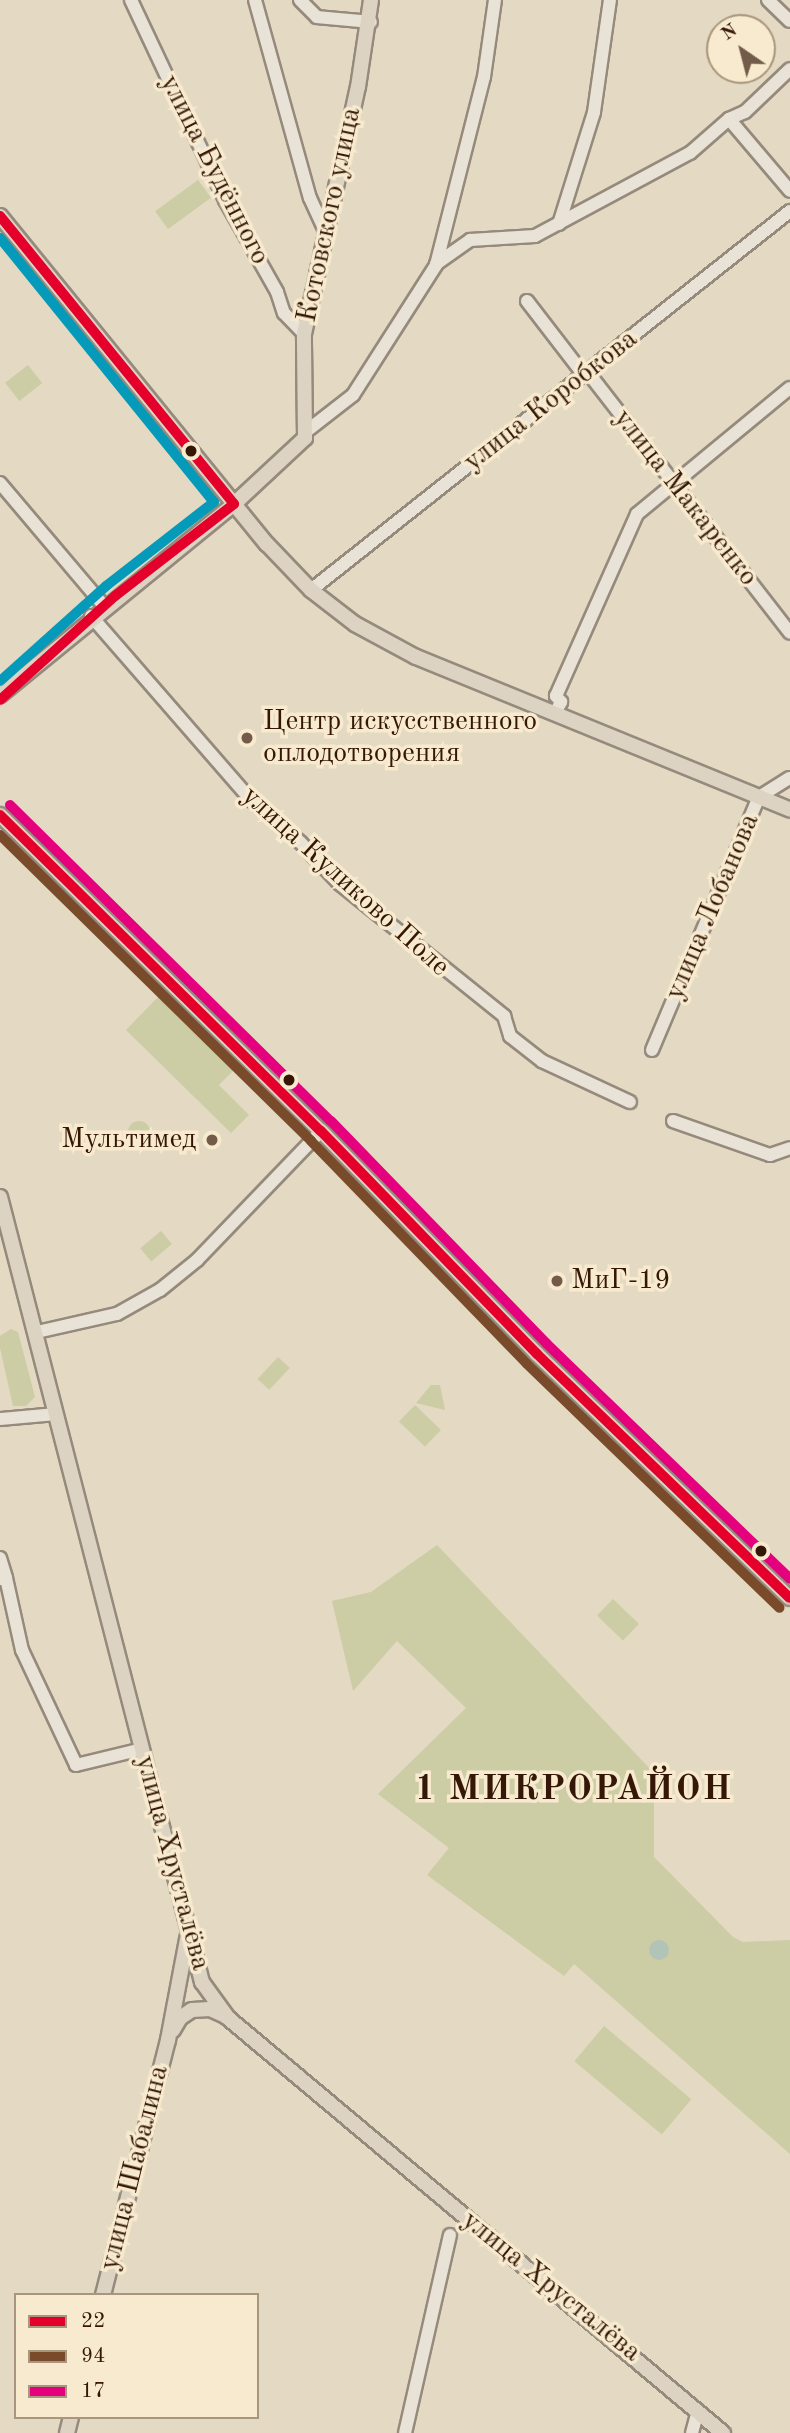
<!DOCTYPE html>
<meta charset="utf-8">
<style>
body{margin:0}
#map{position:relative;width:790px;height:2433px;overflow:hidden;background:#e4d9c2;font-family:"Old Standard TT",serif}
div>[style]{position:absolute}
[style*='--x']{left:calc(var(--x)*1px);top:calc(var(--y)*1px);width:calc(var(--w)*1px);rotate:calc(var(--a)*1deg)}
.green>*{inset:0;background:#cccca5;transform-origin:0 0}
.round{border-radius:50%}
.water>*{inset:0;background:#b2c4b8}
.roads{filter:drop-shadow(2px 0 #958a7c) drop-shadow(-2px 0 #958a7c) drop-shadow(0 2px #958a7c) drop-shadow(0 -2px #958a7c)}
.minor>*{height:12px;margin:-6px;padding:0 6px;transform-origin:6px;border-radius:6px;background:#e9e3d7}
.major>*{height:14px;margin:-7px;padding:0 7px;transform-origin:7px;border-radius:7px;background:#dcd3c3}
.bus-1>*{height:10px;margin:-5px;padding:0 5px;transform-origin:5px;border-radius:5px;background:#e4002b}
.bus-2>*{height:10px;margin:-5px;padding:0 5px;transform-origin:5px;border-radius:5px;background:#7a4b2a}
.bus-3>*{height:10px;margin:-5px;padding:0 5px;transform-origin:5px;border-radius:5px;background:#e5007d}
.bus-4>*{height:10px;margin:-5px;padding:0 5px;transform-origin:5px;border-radius:5px;background:#059aba}
.dots>*{width:19px;height:19px;translate:-50% -50%;box-sizing:border-box;border:4px solid #f7eace;border-radius:50%}
span{translate:-50% -50%;white-space:nowrap;text-align:center;line-height:1.15;-webkit-text-stroke:7px #f7eace;paint-order:stroke}
.street-label{font-size:28px;color:#341707}
.poi-label{font-size:28px;color:#341707}
.left{translate:0 -50%;text-align:left}
.right{translate:-100% -50%;text-align:right}
.district-label{font-size:35px;color:#341707;font-weight:700;letter-spacing:2px}
.legend{position:absolute;left:14px;top:2293px;width:245px;height:126px;box-sizing:border-box;background:#f7eace;border:2px solid #a9967e;margin:0;padding:9px 12px;list-style:none;font-size:21px;color:#341707}
.legend li{display:flex;align-items:center;gap:14px;height:35px}
.legend b{width:35px;border:2px solid #a9967e}
.north{position:absolute;left:706px;top:14px;width:70px;height:70px;box-sizing:border-box;background:#f7eace;border:2px solid #a9967e;border-radius:50%;rotate:325deg;font-size:19px;font-weight:700;line-height:28px;text-align:center;color:#341707}
.north::after{content:'';display:block;margin:auto;width:24px;height:32px;background:#725b48;clip-path:polygon(50% 0,100% 100%,50% 72%,0 100%)}
</style>
<div id="map">
<div class="green">
<i style="left:198px;top:180px;width:22px;height:53px;rotate:54deg"></i>
<i style="left:28px;top:365px;width:23px;height:29px;rotate:52deg"></i>
<i style="clip-path:polygon(161px 994px,235px 1069px,219px 1085px,249px 1115px,231px 1133px,126px 1030px)"></i>
<i class="round" style="left:128px;top:1121px;width:22px;height:22px"></i>
<i style="left:161px;top:1231px;width:17px;height:27px;rotate:50deg"></i>
<i style="clip-path:polygon(11px 1329px,18px 1332px,35px 1397px,26px 1406px,13px 1406px,0 1348px,0 1336px)"></i>
<i style="left:278px;top:1357px;width:16px;height:30px;rotate:43deg"></i>
<i style="clip-path:polygon(431px 1385px,440px 1385px,445px 1410px,416px 1403px)"></i>
<i style="left:415px;top:1405px;width:36px;height:23px;rotate:44deg"></i>
<i style="clip-path:polygon(437px 1545px,654px 1773px,654px 1857px,733px 1937px,743px 1942px,790px 1940px,790px 2154px,574px 1964px,564px 1976px,427px 1875px,449px 1848px,378px 1794px,466px 1708px,397px 1641px,353px 1691px,332px 1601px,371px 1592px)"></i>
<i style="left:613px;top:1599px;width:36px;height:23px;rotate:44deg"></i>
<i style="left:604px;top:2026px;width:114px;height:46px;rotate:40deg"></i>
</div>
<div class="water">
<i class="round" style="left:649px;top:1940px;width:20px;height:20px"></i>
</div>
<div class="roads">
<div class="minor">
<i style="--x:131;--y:0;--w:221;--a:64.8"></i>
<i style="--x:225;--y:200;--w:106;--a:60.5"></i>
<i style="--x:277;--y:292;--w:22;--a:72"></i>
<i style="--x:284;--y:313;--w:29;--a:46"></i>
<i style="--x:255;--y:0;--w:205;--a:74.5"></i>
<i style="--x:310;--y:198;--w:41;--a:65.3"></i>
<i style="--x:300;--y:0;--w:24;--a:45"></i>
<i style="--x:317;--y:17;--w:54;--a:5.3"></i>
<i style="--x:768;--y:0;--w:30;--a:44"></i>
<i style="--x:729;--y:119;--w:94;--a:49.7"></i>
<i style="--x:559;--y:224;--w:117;--a:-72.6"></i>
<i style="--x:594;--y:112;--w:113;--a:-81.9"></i>
<i style="--x:436;--y:264;--w:42;--a:-35.2"></i>
<i style="--x:470;--y:240;--w:65;--a:-3.5"></i>
<i style="--x:535;--y:236;--w:176;--a:-28.2"></i>
<i style="--x:690;--y:153;--w:52;--a:-41.1"></i>
<i style="--x:729;--y:119;--w:17;--a:-24"></i>
<i style="--x:745;--y:112;--w:62;--a:-43.7"></i>
<i style="--x:527;--y:301;--w:88;--a:52.4"></i>
<i style="--x:581;--y:371;--w:10;--a:24"></i>
<i style="--x:590;--y:375;--w:326;--a:52.2"></i>
<i style="--x:308;--y:430;--w:57;--a:-37.9"></i>
<i style="--x:353;--y:395;--w:154;--a:-57.4"></i>
<i style="--x:436;--y:265;--w:194;--a:-75.7"></i>
<i style="--x:484;--y:77;--w:78;--a:-81.9"></i>
<i style="--x:0;--y:483;--w:161;--a:49.8"></i>
<i style="--x:311;--y:590;--w:611;--a:-38.35"></i>
<i style="--x:91;--y:616;--w:242;--a:49"></i>
<i style="--x:250;--y:799;--w:66;--a:40.7"></i>
<i style="--x:300;--y:842;--w:58;--a:46.4"></i>
<i style="--x:340;--y:884;--w:211;--a:38.8"></i>
<i style="--x:504;--y:1016;--w:21;--a:73"></i>
<i style="--x:510;--y:1036;--w:41;--a:38"></i>
<i style="--x:542;--y:1061;--w:97;--a:25"></i>
<i style="--x:555;--y:713;--w:13;--a:-61"></i>
<i style="--x:561;--y:702;--w:8;--a:-130"></i>
<i style="--x:556;--y:696;--w:199;--a:-66"></i>
<i style="--x:637;--y:514;--w:198;--a:-39.5"></i>
<i style="--x:652;--y:1050;--w:275;--a:-67.1"></i>
<i style="--x:759;--y:797;--w:36;--a:-32"></i>
<i style="--x:673;--y:1121;--w:103;--a:19.3"></i>
<i style="--x:770;--y:1155;--w:21;--a:-19"></i>
<i style="--x:37;--y:1332;--w:82;--a:-12.7"></i>
<i style="--x:117;--y:1314;--w:49;--a:-29.2"></i>
<i style="--x:160;--y:1290;--w:48;--a:-39"></i>
<i style="--x:197;--y:1260;--w:179;--a:-46.1"></i>
<i style="--x:0;--y:1419;--w:56;--a:-5.1"></i>
<i style="--x:0;--y:1558;--w:21;--a:73"></i>
<i style="--x:0;--y:1579;--w:6;--a:-9"></i>
<i style="--x:6;--y:1578;--w:74;--a:77.5"></i>
<i style="--x:22;--y:1650;--w:127;--a:64.8"></i>
<i style="--x:76;--y:1765;--w:68;--a:-13.6"></i>
<i style="--x:405;--y:2433;--w:203;--a:-77.2"></i>
<i style="--x:692;--y:2433;--w:23;--a:-75"></i>
</div>
<div class="major">
<i style="--x:0;--y:216;--w:423;--a:50.9"></i>
<i style="--x:267;--y:544;--w:64;--a:46.3"></i>
<i style="--x:311;--y:590;--w:56;--a:37.7"></i>
<i style="--x:355;--y:624;--w:69;--a:28.4"></i>
<i style="--x:416;--y:657;--w:404;--a:22.2"></i>
<i style="--x:0;--y:695;--w:302;--a:-39.2"></i>
<i style="--x:234;--y:504;--w:97;--a:-42.9"></i>
<i style="--x:305;--y:438;--w:104;--a:-90.6"></i>
<i style="--x:304;--y:334;--w:253;--a:-77.7"></i>
<i style="--x:358;--y:87;--w:88;--a:-81.5"></i>
<i style="--x:0;--y:815;--w:450;--a:44.6"></i>
<i style="--x:321;--y:1131;--w:310;--a:45.9"></i>
<i style="--x:537;--y:1354;--w:351;--a:44"></i>
<i style="--x:0;--y:1197;--w:811;--a:75.57"></i>
<i style="--x:202;--y:1982;--w:44;--a:54.2"></i>
<i style="--x:228;--y:2018;--w:646;--a:39.98"></i>
<i style="--x:173;--y:2030;--w:14;--a:-60"></i>
<i style="--x:180;--y:2018;--w:14;--a:-34"></i>
<i style="--x:192;--y:2010;--w:18;--a:-3"></i>
<i style="--x:210;--y:2009;--w:17;--a:24"></i>
<i style="--x:103;--y:2295;--w:263;--a:-75.7"></i>
<i style="--x:168;--y:2040;--w:103;--a:-79.3"></i>
<i style="--x:67;--y:2433;--w:16;--a:-76"></i>
</div>
</div>
<div class="bus-1">
<i style="--x:0;--y:216;--w:371;--a:50.9"></i>
<i style="--x:234;--y:504;--w:150;--a:142.3"></i>
<i style="--x:115;--y:596;--w:155;--a:137.9"></i>
<i style="--x:0;--y:815;--w:450;--a:44.6"></i>
<i style="--x:321;--y:1131;--w:310;--a:45.9"></i>
<i style="--x:537;--y:1354;--w:351;--a:44"></i>
</div>
<div class="bus-2">
<i style="--x:0;--y:835;--w:436;--a:44.5"></i>
<i style="--x:311;--y:1141;--w:310;--a:45.9"></i>
<i style="--x:527;--y:1364;--w:351;--a:44"></i>
</div>
<div class="bus-3">
<i style="--x:10;--y:805;--w:450;--a:44.6"></i>
<i style="--x:331;--y:1121;--w:310;--a:45.9"></i>
<i style="--x:547;--y:1344;--w:338;--a:44"></i>
</div>
<div class="bus-4">
<i style="--x:0;--y:238;--w:340;--a:51"></i>
<i style="--x:214;--y:502;--w:137;--a:142.1"></i>
<i style="--x:106;--y:586;--w:142;--a:138.1"></i>
</div>
<div class="dots">
<i style="left:191px;top:451px;background:#341707"></i>
<i style="left:247px;top:738px;background:#725b48"></i>
<i style="left:289px;top:1080px;background:#341707"></i>
<i style="left:212px;top:1140px;background:#725b48"></i>
<i style="left:557px;top:1281px;background:#725b48"></i>
<i style="left:761px;top:1551px;background:#341707"></i>
</div>
<div class="street-label">
<span style="left:214px;top:170px;rotate:63deg">улица Будённого</span>
<span style="left:330px;top:215px;rotate:-78deg">Котовского улица</span>
<span style="left:551px;top:401px;rotate:-38deg">улица Коробкова</span>
<span style="left:685px;top:498px;rotate:52deg">улица Макаренко</span>
<span style="left:345px;top:882px;rotate:42deg">улица Куликово Поле</span>
<span style="left:713px;top:907px;rotate:-67deg">улица Лобанова</span>
<span style="left:172px;top:1863px;rotate:75deg">улица Хрусталёва</span>
<span style="left:135px;top:2168px;rotate:-76deg">улица Шабалина</span>
<span style="left:551px;top:2287px;rotate:39deg">улица Хрусталёва</span>
</div>
<div class="poi-label">
<span class="left" style="left:263px;top:738px">Центр искусственного<br>оплодотворения</span>
<span class="right" style="left:196px;top:1140px">Мультимед</span>
<span class="left" style="left:571px;top:1281px">МиГ-19</span>
</div>
<div class="district-label">
<span style="left:574px;top:1790px">1 МИКРОРАЙОН</span>
</div>
<ul class="legend">
<li><b style="height:9px;background:#e4002b"></b>22</li>
<li><b style="height:9px;background:#7a4b2a"></b>94</li>
<li><b style="height:9px;background:#e5007d"></b>17</li>
</ul>
<div class="north">N</div>
</div>
